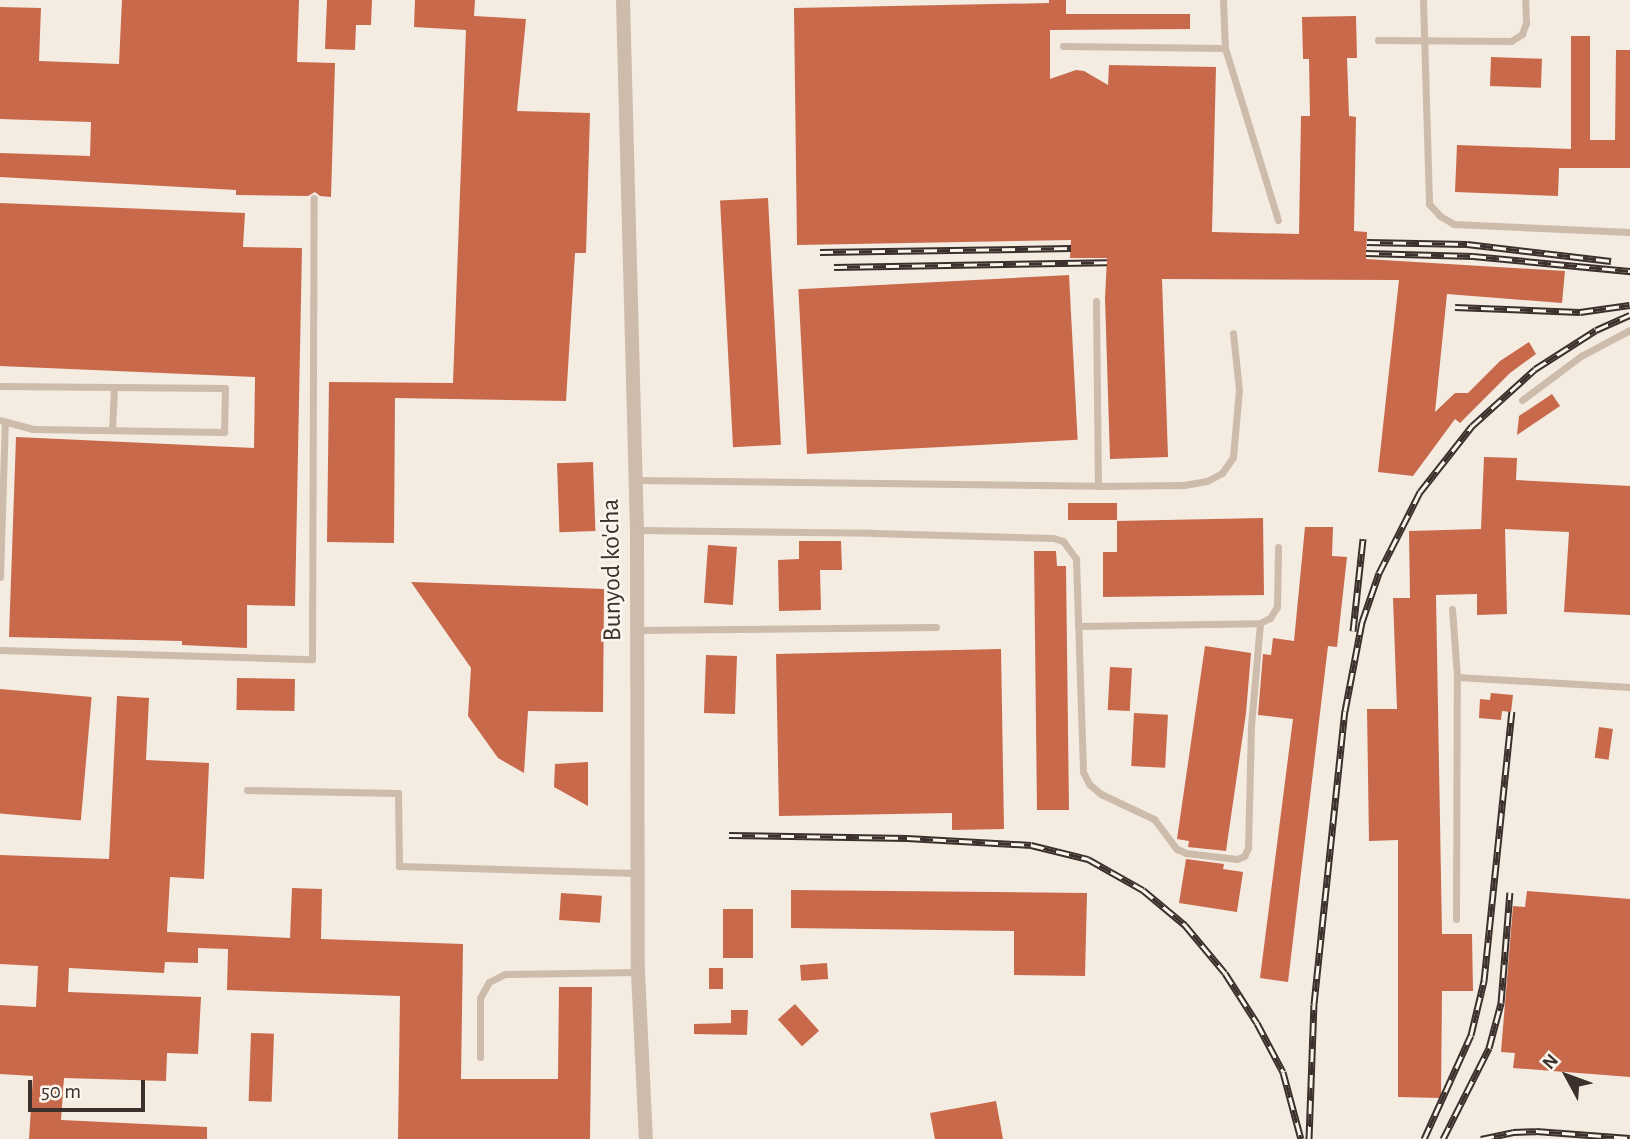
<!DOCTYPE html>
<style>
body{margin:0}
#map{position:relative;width:1630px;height:1139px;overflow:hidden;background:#f4ebe1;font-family:"Alegreya Sans",sans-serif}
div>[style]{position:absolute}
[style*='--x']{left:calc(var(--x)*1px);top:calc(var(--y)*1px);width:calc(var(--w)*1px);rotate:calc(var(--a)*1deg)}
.building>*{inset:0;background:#c8694b;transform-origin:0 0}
.lane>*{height:7px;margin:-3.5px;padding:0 3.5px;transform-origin:3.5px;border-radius:3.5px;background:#cdbbac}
.street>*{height:14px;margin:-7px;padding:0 7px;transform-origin:7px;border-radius:7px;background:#cdbbac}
.rail>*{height:7px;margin-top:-3.5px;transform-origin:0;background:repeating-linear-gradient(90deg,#fbf5ee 0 13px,#3b302b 0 26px);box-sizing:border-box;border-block:2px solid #3b302b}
span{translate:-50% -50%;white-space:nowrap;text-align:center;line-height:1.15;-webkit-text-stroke:5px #fbf5ee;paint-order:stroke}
.street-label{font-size:26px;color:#3b302b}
.north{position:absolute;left:1532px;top:1041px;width:70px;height:70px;-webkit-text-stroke:5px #fbf5ee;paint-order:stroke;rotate:311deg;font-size:19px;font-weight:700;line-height:28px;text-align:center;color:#3b302b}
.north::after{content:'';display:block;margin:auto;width:24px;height:32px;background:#3b302b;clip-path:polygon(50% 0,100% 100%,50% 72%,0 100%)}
.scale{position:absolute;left:28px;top:1080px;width:117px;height:32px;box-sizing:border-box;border:4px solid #3b302b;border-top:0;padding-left:9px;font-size:21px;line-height:24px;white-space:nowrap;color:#3b302b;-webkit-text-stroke:5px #fbf5ee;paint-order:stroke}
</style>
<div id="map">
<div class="building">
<i style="clip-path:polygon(122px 0,299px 0,297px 62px,335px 63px,331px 197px,320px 196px,315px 192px,308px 196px,236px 195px,236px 190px,0 177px,0 153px,90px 156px,91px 122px,0 119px,0 7px,41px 8px,39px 61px,119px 64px)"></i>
<i style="clip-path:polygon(327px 0,372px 0,371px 25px,356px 25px,355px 50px,325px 49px)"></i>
<i style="clip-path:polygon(415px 0,475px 0,474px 16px,526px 19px,517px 111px,590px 113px,586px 253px,575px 253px,566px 401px,395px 398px,394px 543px,327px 542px,329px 382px,453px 383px,466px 30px,414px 27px)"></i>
<i style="clip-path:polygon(1049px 0,1066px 0,1066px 14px,1190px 14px,1190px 29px,1050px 30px,1050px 79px,1076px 70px,1084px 71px,1108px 85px,1109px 65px,1216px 67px,1212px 232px,1299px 234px,1301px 116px,1310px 116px,1309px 59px,1303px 59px,1302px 17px,1356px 16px,1357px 58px,1347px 58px,1349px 116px,1356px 117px,1354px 231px,1367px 232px,1366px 259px,1565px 271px,1562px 303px,1447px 294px,1435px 412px,1455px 393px,1468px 393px,1500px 361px,1529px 342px,1536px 354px,1510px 373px,1460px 423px,1455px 419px,1413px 476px,1378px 472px,1399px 280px,1162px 279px,1168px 457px,1110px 459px,1105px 298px,1107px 258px,1070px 258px,1071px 240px,797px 245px,794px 8px,1049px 3px)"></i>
<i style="clip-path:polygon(1571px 36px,1590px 36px,1590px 140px,1615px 140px,1616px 50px,1630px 50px,1630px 168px,1559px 168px,1558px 196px,1455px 192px,1457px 145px,1571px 149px)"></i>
<i style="left:1491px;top:57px;width:51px;height:29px;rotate:2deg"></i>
<i style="left:768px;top:198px;width:247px;height:48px;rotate:87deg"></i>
<i style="clip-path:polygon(0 203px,245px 213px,243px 247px,302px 248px,295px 606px,247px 605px,247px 648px,182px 645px,182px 641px,9px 637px,16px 437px,254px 448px,255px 377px,0 366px)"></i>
<i style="left:1069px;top:275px;width:165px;height:271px;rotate:87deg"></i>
<i style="clip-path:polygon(1552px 394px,1560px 406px,1517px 435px,1519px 416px)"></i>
<i style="clip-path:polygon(1484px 457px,1517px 458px,1516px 480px,1630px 486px,1630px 615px,1564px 612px,1569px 532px,1505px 529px,1507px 614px,1477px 615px,1477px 594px,1436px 595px,1442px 934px,1472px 934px,1473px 991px,1442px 991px,1441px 1098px,1398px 1097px,1398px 840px,1369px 841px,1367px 709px,1397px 709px,1393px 598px,1410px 598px,1409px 531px,1481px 529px)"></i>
<i style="left:593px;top:462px;width:69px;height:36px;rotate:88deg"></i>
<i style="left:1068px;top:503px;width:49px;height:17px"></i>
<i style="clip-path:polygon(1263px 518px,1264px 595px,1103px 597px,1103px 552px,1117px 552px,1117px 521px)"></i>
<i style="clip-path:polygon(1305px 527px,1333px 527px,1332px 556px,1347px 557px,1337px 647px,1328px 646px,1288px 982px,1260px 978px,1293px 719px,1258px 715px,1263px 654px,1271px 655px,1273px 638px,1294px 641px)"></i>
<i style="clip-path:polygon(799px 541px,841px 541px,842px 570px,820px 570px,821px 610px,779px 611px,778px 560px,799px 559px)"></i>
<i style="left:708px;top:545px;width:29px;height:58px;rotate:4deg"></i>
<i style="clip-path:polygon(1034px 551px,1056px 551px,1057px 566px,1066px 566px,1069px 810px,1037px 810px)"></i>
<i style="clip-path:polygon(411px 582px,604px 589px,603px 712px,528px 711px,524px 773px,498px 758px,468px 716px,471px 668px)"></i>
<i style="clip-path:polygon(1205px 646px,1251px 653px,1246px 713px,1226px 851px,1188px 847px,1189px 841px,1177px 839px)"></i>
<i style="clip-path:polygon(1001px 649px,1004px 829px,952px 830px,952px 813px,779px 816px,776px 654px)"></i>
<i style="left:706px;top:655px;width:31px;height:58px;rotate:2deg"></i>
<i style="left:1110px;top:667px;width:22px;height:43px;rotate:3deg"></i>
<i style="left:237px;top:678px;width:58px;height:32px;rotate:1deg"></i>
<i style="left:0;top:689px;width:92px;height:124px;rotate:5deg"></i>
<i style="clip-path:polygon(1491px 693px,1513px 695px,1511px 712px,1502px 711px,1501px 720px,1479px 718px,1480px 699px,1490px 700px)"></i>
<i style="clip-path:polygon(117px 696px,149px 698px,146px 760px,209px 763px,204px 879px,170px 877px,167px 932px,290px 938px,292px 888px,322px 889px,321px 939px,463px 944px,461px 1079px,558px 1079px,559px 987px,592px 987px,590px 1139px,398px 1139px,400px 996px,227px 990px,228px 949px,198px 948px,198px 963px,165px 962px,164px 973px,69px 968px,68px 992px,201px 997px,198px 1054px,167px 1053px,166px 1081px,64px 1078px,61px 1120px,207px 1127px,207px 1139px,29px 1139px,33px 1076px,0 1074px,0 1005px,36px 1007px,38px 966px,0 964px,0 855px,109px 859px)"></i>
<i style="left:1134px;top:713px;width:34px;height:53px;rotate:3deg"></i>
<i style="left:1599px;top:727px;width:14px;height:31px;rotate:8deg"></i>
<i style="clip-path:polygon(588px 762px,588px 806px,554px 787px,555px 764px)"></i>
<i style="clip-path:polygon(1186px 859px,1224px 864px,1223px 869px,1243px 872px,1237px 912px,1179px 903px)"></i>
<i style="clip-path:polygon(791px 890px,1087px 893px,1085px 976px,1014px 975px,1014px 931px,791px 928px)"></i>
<i style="clip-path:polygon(1527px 891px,1630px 899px,1630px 1077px,1513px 1068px,1515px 1053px,1501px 1052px,1513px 906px,1525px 907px)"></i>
<i style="left:561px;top:893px;width:41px;height:27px;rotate:4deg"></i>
<i style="left:723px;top:909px;width:30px;height:49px"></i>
<i style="left:827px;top:963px;width:16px;height:27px;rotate:86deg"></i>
<i style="left:709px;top:968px;width:14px;height:21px"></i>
<i style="left:795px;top:1004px;width:36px;height:23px;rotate:48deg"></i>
<i style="clip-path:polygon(731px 1010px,748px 1010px,747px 1035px,694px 1034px,694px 1024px,731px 1023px)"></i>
<i style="left:251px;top:1033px;width:23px;height:68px;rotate:2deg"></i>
<i style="clip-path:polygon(996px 1101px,1003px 1139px,935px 1139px,930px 1113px)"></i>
</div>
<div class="lane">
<i style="--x:1423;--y:0;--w:204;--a:88.3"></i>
<i style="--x:1429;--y:204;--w:16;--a:47"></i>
<i style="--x:1440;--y:216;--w:16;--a:30"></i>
<i style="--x:1454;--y:224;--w:176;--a:2.6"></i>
<i style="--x:1378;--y:40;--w:133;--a:0.4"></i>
<i style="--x:1511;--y:41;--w:13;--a:-32"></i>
<i style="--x:1522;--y:34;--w:12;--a:-70"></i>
<i style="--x:1526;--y:23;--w:23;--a:-92"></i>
<i style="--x:1063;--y:46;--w:162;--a:0.7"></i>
<i style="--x:1225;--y:48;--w:48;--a:-92.4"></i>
<i style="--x:1225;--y:48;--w:180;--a:72.9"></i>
<i style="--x:1096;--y:301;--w:185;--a:89.4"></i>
<i style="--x:0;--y:386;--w:225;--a:0.5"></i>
<i style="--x:225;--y:388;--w:44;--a:91.3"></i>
<i style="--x:224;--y:432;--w:191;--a:-179.1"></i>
<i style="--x:33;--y:429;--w:34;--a:-165"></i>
<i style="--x:1522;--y:400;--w:74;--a:-36.7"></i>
<i style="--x:1581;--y:356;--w:55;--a:-28"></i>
<i style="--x:112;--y:430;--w:43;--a:-87.3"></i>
<i style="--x:636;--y:480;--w:462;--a:0.7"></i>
<i style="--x:1098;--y:486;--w:86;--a:-0.7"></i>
<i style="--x:1184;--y:485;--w:23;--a:-10"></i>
<i style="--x:1207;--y:481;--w:17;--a:-28"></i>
<i style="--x:1222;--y:473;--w:19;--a:-55"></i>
<i style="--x:1233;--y:457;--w:67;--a:-84.9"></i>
<i style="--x:1239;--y:390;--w:57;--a:-96"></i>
<i style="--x:637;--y:530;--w:235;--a:0.7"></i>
<i style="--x:872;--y:533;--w:181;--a:1.6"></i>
<i style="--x:1053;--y:538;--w:10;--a:17"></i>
<i style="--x:1063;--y:541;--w:22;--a:54"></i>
<i style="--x:1076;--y:559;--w:213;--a:88.1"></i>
<i style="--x:1083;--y:772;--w:13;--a:63"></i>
<i style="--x:1089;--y:784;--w:16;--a:40"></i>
<i style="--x:1101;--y:794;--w:59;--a:25.3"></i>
<i style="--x:1154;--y:819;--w:38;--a:53"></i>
<i style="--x:1177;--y:849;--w:10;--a:24"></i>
<i style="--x:1186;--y:853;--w:51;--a:6.7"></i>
<i style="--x:1237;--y:859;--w:8;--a:-23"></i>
<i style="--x:1244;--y:856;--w:9;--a:-63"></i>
<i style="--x:1248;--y:848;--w:122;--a:-88.6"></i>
<i style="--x:1251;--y:726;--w:103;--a:-85"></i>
<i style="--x:0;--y:577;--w:155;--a:-88.2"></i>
<i style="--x:1452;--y:609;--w:68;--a:85.8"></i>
<i style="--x:1078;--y:626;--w:182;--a:-0.9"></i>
<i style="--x:1260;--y:623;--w:11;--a:-27"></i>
<i style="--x:1270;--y:618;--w:13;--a:-58"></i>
<i style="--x:1277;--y:607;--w:60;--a:-89"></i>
<i style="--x:638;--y:630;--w:298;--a:-0.6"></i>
<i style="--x:0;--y:650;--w:312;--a:1.7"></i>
<i style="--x:312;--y:659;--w:461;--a:-89.8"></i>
<i style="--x:247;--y:790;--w:151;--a:1.1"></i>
<i style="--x:398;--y:793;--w:73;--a:89.2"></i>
<i style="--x:399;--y:866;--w:238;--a:1.7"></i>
<i style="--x:1456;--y:919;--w:242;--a:-89.8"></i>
<i style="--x:1457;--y:677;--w:173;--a:3.3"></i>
<i style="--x:480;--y:1057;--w:59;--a:-90"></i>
<i style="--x:480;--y:998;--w:18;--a:-61"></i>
<i style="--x:489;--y:982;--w:18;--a:-27"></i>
<i style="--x:505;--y:974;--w:133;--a:-0.9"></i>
</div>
<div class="street">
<i style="--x:623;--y:0;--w:530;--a:88.49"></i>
<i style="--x:637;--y:530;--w:442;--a:89.9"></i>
<i style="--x:638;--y:972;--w:167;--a:87.3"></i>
</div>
<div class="rail">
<i style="--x:1367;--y:242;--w:100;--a:1.1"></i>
<i style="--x:1467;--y:244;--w:145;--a:6.7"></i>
<i style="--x:820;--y:252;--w:251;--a:-0.9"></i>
<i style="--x:1366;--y:253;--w:107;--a:1.6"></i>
<i style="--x:1473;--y:256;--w:158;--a:5.5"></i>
<i style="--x:834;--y:267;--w:273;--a:-1"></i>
<i style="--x:1455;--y:307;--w:125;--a:2.3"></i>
<i style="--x:1580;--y:312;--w:50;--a:-8"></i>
<i style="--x:1353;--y:631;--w:93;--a:-83.8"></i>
<i style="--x:729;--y:835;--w:178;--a:1"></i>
<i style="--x:907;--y:838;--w:124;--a:3.2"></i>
<i style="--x:1031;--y:845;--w:59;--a:13.8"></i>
<i style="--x:1088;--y:859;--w:63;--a:29.4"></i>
<i style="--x:1143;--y:890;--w:55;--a:39.8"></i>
<i style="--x:1185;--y:925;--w:62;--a:50.2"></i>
<i style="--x:1225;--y:973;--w:59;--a:57.4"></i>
<i style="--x:1257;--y:1023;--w:55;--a:62"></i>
<i style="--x:1283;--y:1072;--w:69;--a:75"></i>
<i style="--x:1309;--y:1139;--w:135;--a:-87.9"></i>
<i style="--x:1314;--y:1004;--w:295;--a:-84"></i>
<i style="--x:1345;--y:711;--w:91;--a:-79.2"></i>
<i style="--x:1362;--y:622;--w:52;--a:-70.9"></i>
<i style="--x:1379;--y:573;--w:91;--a:-63.2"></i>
<i style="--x:1420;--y:492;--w:84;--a:-51.8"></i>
<i style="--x:1472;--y:426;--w:85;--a:-42.1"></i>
<i style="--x:1535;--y:369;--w:72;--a:-32.6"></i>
<i style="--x:1596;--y:330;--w:37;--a:-24"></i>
<i style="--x:1424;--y:1139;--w:114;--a:-65.7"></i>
<i style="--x:1471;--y:1035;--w:56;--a:-76.5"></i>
<i style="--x:1484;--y:981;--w:271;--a:-84.1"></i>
<i style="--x:1443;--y:1139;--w:102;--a:-63.2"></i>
<i style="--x:1489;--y:1048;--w:47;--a:-75.1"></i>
<i style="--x:1501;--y:1003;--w:111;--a:-85.4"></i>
<i style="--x:1481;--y:1139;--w:33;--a:-12"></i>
<i style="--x:1513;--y:1132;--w:23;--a:-2"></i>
<i style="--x:1536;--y:1131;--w:94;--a:4.3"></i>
</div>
<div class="street-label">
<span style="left:612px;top:570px;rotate:-91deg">Bunyod ko'cha</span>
</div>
<div class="north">N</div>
<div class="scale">50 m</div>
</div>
